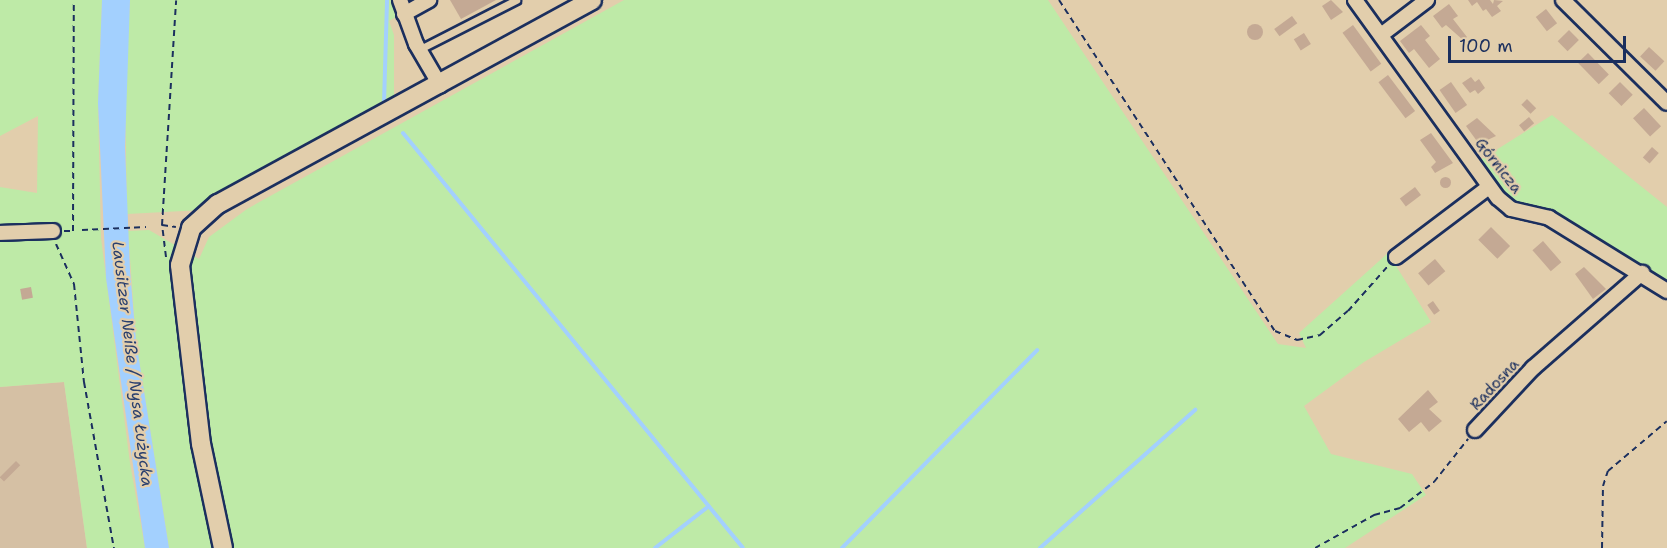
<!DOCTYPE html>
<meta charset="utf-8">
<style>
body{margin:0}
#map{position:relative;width:1667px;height:548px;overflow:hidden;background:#e2ceac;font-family:"Shantell Sans",sans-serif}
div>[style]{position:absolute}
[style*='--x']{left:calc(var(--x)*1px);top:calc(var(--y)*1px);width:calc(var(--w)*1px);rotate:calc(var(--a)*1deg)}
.built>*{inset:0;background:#d5c0a4}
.green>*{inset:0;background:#beeaa7}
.water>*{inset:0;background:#a3d0fe}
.stream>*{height:4px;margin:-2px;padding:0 2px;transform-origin:2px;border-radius:2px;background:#a3d0fe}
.building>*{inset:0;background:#c4a994;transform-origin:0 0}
.round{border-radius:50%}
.path>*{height:2px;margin-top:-1px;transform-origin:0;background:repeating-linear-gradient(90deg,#1b2f5e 0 6px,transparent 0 10.5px)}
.roads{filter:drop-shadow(2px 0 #1b2f5e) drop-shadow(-2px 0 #1b2f5e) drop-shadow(0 2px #1b2f5e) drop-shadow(0 -2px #1b2f5e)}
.lane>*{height:7px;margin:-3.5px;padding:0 3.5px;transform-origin:3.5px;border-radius:3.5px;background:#e2ceac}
.street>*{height:14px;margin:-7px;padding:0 7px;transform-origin:7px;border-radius:7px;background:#e2ceac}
.secondary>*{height:18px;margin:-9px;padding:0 9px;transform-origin:9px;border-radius:9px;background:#e2ceac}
span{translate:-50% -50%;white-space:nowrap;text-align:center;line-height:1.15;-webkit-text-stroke:4.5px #e2ceac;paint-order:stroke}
.street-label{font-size:15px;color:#1b2f5e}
.water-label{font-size:16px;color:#293f6e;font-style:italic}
.scale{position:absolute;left:1448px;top:36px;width:178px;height:27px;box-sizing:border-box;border:3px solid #1b2f5e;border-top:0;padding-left:8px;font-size:18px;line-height:21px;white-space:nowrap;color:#1b2f5e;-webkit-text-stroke:4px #e2ceac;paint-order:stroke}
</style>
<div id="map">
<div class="built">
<i style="clip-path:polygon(64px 382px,87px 548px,0 548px,0 387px)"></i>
</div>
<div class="green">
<i style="clip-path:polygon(0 0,102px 0,98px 103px,101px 238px,130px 463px,145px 548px,87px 548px,64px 382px,0 387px,0 187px,37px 193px,38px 116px,0 136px)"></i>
<i style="clip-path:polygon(130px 0,393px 0,398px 16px,389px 21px,394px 35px,394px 101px,202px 210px,127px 214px,125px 94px)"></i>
<i style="clip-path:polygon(624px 0,1048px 0,1278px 344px,1306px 348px,1299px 333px,1388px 253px,1431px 322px,1364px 362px,1304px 406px,1331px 454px,1412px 474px,1426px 495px,1345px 548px,169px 548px,136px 341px,128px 231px,149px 230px,199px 259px,209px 237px,247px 209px)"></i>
<i style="clip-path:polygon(1552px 115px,1667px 207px,1667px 284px,1504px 197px,1480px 160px)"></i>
</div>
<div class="water">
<i style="clip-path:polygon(102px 0,130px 0,125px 147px,130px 271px,136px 341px,169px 548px,145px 548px,106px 278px,98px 103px)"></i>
</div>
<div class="stream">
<i style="--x:384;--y:103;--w:103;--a:-88.3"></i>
<i style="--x:403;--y:133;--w:536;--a:50.67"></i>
<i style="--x:655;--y:548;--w:68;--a:-37.9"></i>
<i style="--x:842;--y:548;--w:278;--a:-45.4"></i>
<i style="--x:1040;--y:548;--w:208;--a:-41.7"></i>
</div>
<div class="building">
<i style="clip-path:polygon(450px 0,496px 0,461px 19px)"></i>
<i style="clip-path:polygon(1331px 0,1343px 12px,1331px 20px,1322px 6px)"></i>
<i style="clip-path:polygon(1468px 0,1490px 0,1493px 4px,1494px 0,1503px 1px,1497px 6px,1501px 11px,1492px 17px,1486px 9px,1483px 11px,1477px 2px,1472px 6px)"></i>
<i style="clip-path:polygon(1449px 4px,1458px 16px,1453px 19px,1467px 37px,1463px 40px,1446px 25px,1442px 28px,1433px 16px)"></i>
<i style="left:1546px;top:9px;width:18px;height:13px;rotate:52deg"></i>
<i style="left:1292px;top:16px;width:9px;height:22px;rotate:54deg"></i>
<i class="round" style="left:1247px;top:24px;width:16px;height:16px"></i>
<i style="left:1353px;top:25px;width:48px;height:13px;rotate:54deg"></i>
<i style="clip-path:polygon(1421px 25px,1430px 36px,1425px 40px,1440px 59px,1429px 68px,1414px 49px,1409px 53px,1400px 41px)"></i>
<i style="left:1569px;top:30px;width:14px;height:16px;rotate:45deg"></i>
<i style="left:1304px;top:33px;width:13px;height:12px;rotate:58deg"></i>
<i style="left:1649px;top:47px;width:21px;height:13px;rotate:43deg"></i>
<i style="left:1588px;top:53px;width:30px;height:14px;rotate:46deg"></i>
<i style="left:1388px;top:75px;width:45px;height:12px;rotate:53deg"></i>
<i style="clip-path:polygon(1471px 77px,1475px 82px,1479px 79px,1485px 88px,1478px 94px,1475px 90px,1470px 93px,1462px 83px)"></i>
<i style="left:1451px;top:82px;width:28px;height:14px;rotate:55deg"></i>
<i style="left:1620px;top:82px;width:18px;height:16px;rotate:45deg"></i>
<i style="left:1527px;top:99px;width:13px;height:8px;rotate:45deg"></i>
<i style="left:1644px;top:108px;width:25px;height:15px;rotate:47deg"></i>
<i style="left:1529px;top:117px;width:8px;height:13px;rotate:50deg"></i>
<i style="clip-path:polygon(1477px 118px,1496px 136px,1479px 144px,1466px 126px)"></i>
<i style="clip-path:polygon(1431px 133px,1453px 163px,1435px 173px,1431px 167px,1436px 162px,1420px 140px)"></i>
<i style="left:1652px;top:147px;width:9px;height:14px;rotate:41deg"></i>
<i class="round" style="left:1439.5px;top:176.5px;width:11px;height:11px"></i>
<i style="left:1415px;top:187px;width:10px;height:19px;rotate:53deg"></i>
<i style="left:1491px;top:227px;width:27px;height:18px;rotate:45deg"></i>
<i style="left:1543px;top:241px;width:28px;height:14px;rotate:49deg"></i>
<i style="left:1435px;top:259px;width:16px;height:22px;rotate:50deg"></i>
<i style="clip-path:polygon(1584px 267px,1606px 289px,1593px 299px,1575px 274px)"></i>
<i style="left:31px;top:287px;width:11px;height:11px;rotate:80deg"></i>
<i style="left:1433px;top:301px;width:12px;height:7px;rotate:55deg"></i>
<i style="clip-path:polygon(1428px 390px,1438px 402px,1429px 409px,1442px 421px,1429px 432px,1421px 422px,1409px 432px,1398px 419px)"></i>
<i style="left:16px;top:461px;width:6px;height:23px;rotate:45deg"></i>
</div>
<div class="path">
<i style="--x:1059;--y:0;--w:395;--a:56.9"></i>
<i style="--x:1275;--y:331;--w:24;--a:22"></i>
<i style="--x:1297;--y:340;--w:24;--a:-12"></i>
<i style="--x:1320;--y:335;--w:37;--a:-41"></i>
<i style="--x:1348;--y:311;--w:60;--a:-48.4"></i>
<i style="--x:162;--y:225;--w:14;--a:8"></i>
<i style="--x:82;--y:230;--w:64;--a:-2.7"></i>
<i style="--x:64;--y:231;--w:9;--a:0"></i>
<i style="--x:73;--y:231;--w:231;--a:-89.8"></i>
<i style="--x:56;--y:244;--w:44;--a:65.8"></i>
<i style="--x:74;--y:284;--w:99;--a:84.2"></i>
<i style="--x:84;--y:382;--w:169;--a:79.8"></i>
<i style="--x:166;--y:257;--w:32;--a:-97"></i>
<i style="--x:162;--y:225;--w:225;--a:-86.4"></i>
<i style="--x:1315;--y:548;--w:68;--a:-29.2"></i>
<i style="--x:1374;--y:515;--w:27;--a:-15"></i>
<i style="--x:1400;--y:508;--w:43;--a:-37.4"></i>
<i style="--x:1434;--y:482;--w:55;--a:-51.7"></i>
<i style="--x:1602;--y:548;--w:62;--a:-89.1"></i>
<i style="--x:1603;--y:486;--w:16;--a:-72"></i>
<i style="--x:1608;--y:471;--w:77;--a:-40.3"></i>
</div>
<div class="roads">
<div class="lane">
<i style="--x:420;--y:49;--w:108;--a:-27"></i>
</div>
<div class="street">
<i style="--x:400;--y:0;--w:47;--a:70"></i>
<i style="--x:416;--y:44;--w:48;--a:59.7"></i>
<i style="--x:1355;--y:0;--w:244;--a:54.2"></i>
<i style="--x:1498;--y:198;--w:17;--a:40"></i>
<i style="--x:1511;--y:209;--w:39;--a:13"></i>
<i style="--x:1549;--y:218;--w:139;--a:31.7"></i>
<i style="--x:1563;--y:0;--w:146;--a:44.7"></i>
<i style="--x:404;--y:14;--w:29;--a:-29"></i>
<i style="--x:1381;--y:35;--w:58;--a:-37.3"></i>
<i style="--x:0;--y:233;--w:53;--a:-2.2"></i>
<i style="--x:1396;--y:257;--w:116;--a:-37"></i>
<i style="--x:1475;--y:430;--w:85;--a:-46.9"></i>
<i style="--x:1533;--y:368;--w:145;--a:-41.1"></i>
</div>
<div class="secondary">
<i style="--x:223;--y:548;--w:106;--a:-101.9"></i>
<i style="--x:201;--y:444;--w:180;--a:-96.7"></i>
<i style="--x:180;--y:265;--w:39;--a:-73"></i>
<i style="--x:191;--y:228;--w:36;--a:-42"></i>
<i style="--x:218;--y:204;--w:426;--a:-28.6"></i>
</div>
</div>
<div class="street-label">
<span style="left:1498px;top:166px;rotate:52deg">Górnicza</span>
<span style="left:1495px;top:385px;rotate:-47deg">Radosna</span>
</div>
<div class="water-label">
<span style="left:132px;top:364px;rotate:83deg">Lausitzer Neiße / Nysa Łużycka</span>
</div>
<div class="scale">100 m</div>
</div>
